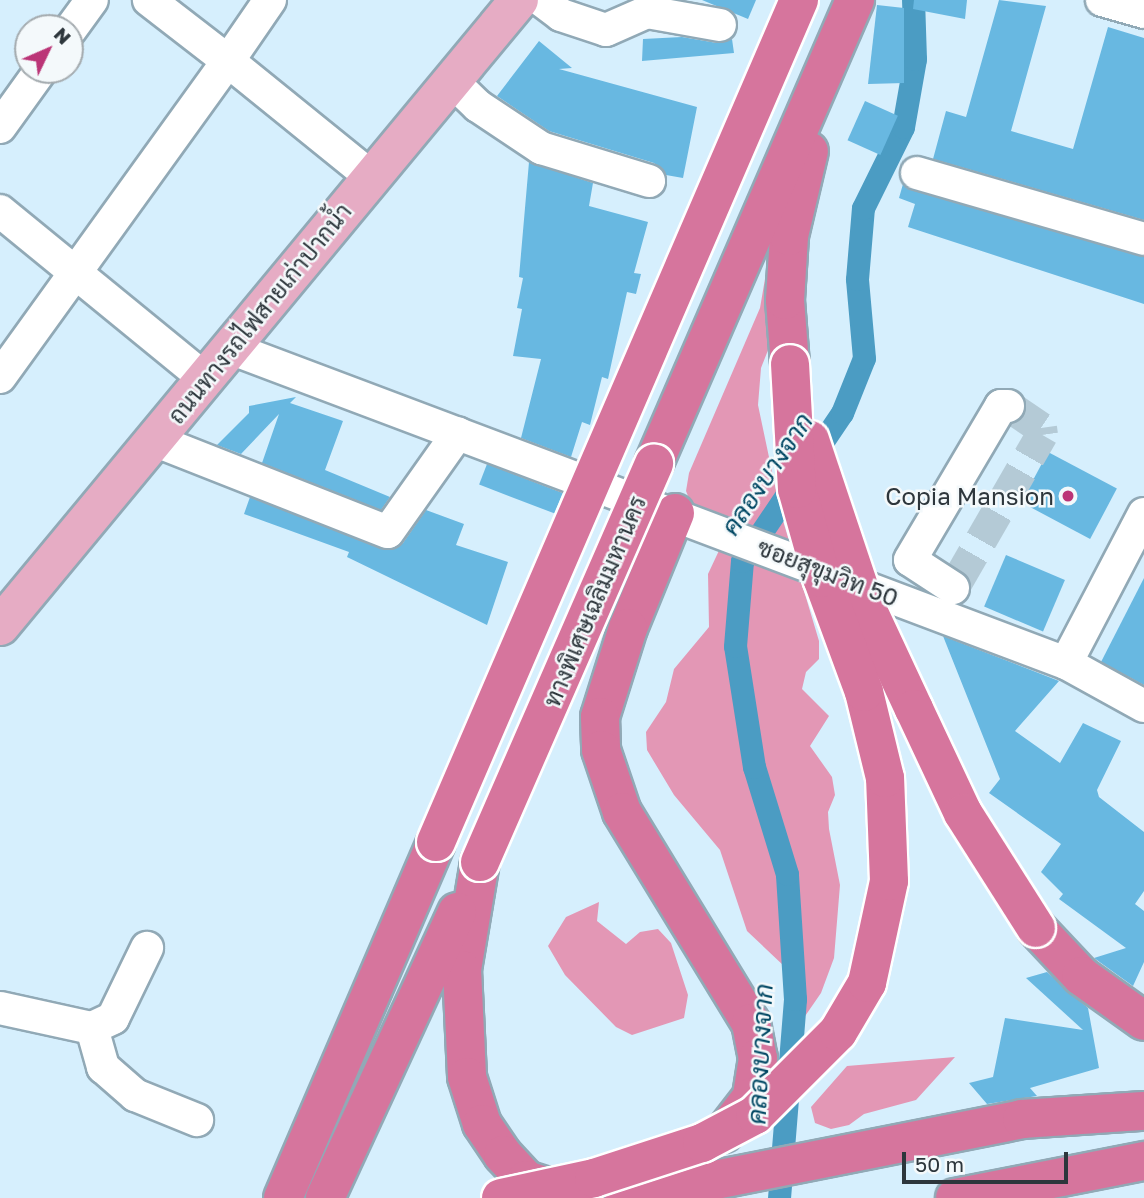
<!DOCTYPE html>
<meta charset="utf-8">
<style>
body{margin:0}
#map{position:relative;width:1144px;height:1198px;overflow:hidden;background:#d6effd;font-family:"Golos Text",Sarabun,sans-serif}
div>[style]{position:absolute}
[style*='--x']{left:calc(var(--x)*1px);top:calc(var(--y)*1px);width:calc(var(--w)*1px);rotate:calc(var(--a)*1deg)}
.forest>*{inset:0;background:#e397b5}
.canal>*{height:23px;margin:-11.5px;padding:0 11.5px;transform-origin:11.5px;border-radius:11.5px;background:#4b9cc3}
.building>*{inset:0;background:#68b8e1;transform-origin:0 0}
.minor-tunnel>*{height:32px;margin-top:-16px;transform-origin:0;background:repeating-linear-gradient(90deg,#b4cad6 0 32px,transparent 0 48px)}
.roads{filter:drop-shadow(2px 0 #91a9b6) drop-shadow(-2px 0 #91a9b6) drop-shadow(0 2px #91a9b6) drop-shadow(0 -2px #91a9b6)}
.minor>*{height:32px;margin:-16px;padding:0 16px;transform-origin:16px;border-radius:16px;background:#fff}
.major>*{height:38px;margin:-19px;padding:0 19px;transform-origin:19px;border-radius:19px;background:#e6acc4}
.highway>*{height:38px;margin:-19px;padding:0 19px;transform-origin:19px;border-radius:19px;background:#d6759d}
.bridges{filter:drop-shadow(2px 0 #fff) drop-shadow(-2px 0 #fff) drop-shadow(0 2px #fff) drop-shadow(0 -2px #fff)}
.highway-bridge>*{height:38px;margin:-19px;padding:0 19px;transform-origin:19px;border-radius:19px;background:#d6759d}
.dots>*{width:19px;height:19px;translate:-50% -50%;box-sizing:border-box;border:4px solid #f4f9fb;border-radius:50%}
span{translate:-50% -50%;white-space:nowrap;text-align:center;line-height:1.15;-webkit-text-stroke:5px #f4f9fb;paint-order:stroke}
.street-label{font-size:24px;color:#2d363c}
.poi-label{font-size:24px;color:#2d363c}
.right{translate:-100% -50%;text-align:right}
.water-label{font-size:26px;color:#004763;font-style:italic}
.north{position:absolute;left:14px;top:14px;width:70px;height:70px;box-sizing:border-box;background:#f4f9fb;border:2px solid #a4abaf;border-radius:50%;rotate:46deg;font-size:19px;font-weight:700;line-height:28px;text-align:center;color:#2d363c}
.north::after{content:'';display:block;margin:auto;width:24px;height:32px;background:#bb3577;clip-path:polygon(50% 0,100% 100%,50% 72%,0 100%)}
.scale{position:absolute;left:902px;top:1152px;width:166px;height:32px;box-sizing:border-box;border:4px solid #2d363c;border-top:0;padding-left:9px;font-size:21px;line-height:24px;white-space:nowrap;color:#2d363c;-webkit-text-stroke:5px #f4f9fb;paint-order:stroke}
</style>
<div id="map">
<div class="forest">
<i style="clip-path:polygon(779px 261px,781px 317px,761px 368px,758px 405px,781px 514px,819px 641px,819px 659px,806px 672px,802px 689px,829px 716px,810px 746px,832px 777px,835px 795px,828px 812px,829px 829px,840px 885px,834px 958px,821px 993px,801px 1022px,784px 966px,747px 931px,720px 850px,674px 795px,647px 750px,646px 732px,666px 702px,674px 669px,709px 627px,708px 574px,723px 542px,692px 506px,686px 491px,689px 473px,760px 308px,766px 273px)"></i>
<i style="clip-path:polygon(599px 902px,597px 921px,626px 944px,640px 932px,658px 929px,671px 943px,688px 995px,684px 1018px,632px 1035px,616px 1027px,565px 975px,548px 946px,566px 917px)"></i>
<i style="clip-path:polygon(955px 1057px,916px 1100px,864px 1114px,849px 1125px,831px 1129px,815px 1123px,811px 1107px,847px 1066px)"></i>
</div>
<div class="canal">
<i style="--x:779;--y:1198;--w:200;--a:-85.4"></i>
<i style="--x:795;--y:999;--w:125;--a:-93.7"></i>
<i style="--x:787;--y:874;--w:112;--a:-107.1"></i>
<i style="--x:754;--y:767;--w:122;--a:-98.9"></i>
<i style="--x:735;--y:646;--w:85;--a:-85.3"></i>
<i style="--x:742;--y:561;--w:179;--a:-56"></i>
<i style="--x:842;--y:413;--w:59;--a:-68.2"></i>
<i style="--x:864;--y:358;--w:79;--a:-95.1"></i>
<i style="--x:857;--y:279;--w:71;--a:-85.2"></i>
<i style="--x:863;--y:208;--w:90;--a:-63.7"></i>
<i style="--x:903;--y:127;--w:69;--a:-80"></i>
<i style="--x:915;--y:59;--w:59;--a:-91.9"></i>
</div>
<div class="building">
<i style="clip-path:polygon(702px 0,756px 0,748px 19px)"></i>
<i style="clip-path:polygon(914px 0,967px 0,965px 19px,913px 9px)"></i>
<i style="clip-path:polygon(999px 0,1046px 6px,1011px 131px,1073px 149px,1108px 27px,1144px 38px,1144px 220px,933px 159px,946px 111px,966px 117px)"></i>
<i style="clip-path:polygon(877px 5px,904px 8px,904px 83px,868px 84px)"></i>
<i style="clip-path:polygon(682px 37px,717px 43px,732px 39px,734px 53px,642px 61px,643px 39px)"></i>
<i style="clip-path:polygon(539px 41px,572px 68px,559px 69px,697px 107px,683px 178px,666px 175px,654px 163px,549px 131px,497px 96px)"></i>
<i style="left:865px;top:101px;width:36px;height:43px;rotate:24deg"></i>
<i style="clip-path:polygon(529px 162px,593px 183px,589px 206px,648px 222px,634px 273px,641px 274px,636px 294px,627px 292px,608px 379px,602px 377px,590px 425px,582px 422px,571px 457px,521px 438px,541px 359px,513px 356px,522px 309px,517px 308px,523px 278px,519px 277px)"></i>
<i style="clip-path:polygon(903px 184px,1144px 257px,1144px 304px,908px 227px,915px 204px,899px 198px)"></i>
<i style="clip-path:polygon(296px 397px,290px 403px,343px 421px,325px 470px,390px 497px,381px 510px,262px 463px,279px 414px,241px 454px,217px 445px,249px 413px,249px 406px)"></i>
<i style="left:1048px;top:452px;width:78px;height:57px;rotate:28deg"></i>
<i style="left:487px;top:464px;width:81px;height:22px;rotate:21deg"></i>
<i style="clip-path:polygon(250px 497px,389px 550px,403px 543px,426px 510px,464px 524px,456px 545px,508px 562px,487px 625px,347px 557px,349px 552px,244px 514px)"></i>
<i style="left:1006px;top:555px;width:64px;height:56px;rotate:23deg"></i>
<i style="clip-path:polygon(1144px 578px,1144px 685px,1101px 662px)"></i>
<i style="clip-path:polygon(943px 636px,1059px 681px,1015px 731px,1060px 763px,1083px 723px,1121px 741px,1097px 790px,1099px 797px,1144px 832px,1144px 891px,1135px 904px,1144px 911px,1144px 962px,1133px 986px,1094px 958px,1126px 948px,1059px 899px,1063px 894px,1041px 872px,1061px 844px,989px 793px,1000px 779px)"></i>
<i style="clip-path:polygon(1047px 972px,1088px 1008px,1099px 1068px,1030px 1088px,1037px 1096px,987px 1104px,969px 1083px,993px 1077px,1005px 1018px,1083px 1030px,1026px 978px)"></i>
</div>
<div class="minor-tunnel">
<i style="--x:957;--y:582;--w:170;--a:-60"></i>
<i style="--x:1042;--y:435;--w:7;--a:-98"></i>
<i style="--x:1041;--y:428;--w:40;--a:-146"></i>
</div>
<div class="roads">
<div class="minor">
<i style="--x:270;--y:0;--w:74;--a:124.5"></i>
<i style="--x:228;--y:61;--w:184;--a:39"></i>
<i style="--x:541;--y:0;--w:25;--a:37"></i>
<i style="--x:561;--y:15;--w:47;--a:18.4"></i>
<i style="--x:606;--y:30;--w:45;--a:-23.7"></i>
<i style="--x:647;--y:12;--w:74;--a:10.1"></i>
<i style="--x:1102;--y:0;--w:44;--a:15.9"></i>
<i style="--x:70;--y:30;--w:37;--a:-54"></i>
<i style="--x:452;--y:81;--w:36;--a:44"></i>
<i style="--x:478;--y:106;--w:76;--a:33.7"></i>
<i style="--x:541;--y:148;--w:113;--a:17"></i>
<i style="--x:0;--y:127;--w:70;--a:-54.3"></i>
<i style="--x:917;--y:173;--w:236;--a:16.2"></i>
<i style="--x:0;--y:211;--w:265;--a:39.3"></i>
<i style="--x:230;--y:348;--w:893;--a:20.65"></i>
<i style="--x:1066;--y:663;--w:89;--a:28.9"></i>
<i style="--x:0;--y:377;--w:390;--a:-54.2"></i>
<i style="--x:228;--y:61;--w:100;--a:-142.3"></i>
<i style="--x:154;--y:440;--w:251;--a:21.5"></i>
<i style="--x:388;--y:532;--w:121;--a:-54.7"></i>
<i style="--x:953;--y:588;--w:51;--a:-146.9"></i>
<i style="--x:910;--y:560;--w:179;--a:-59.4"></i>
<i style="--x:1001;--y:406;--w:7;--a:0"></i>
<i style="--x:1066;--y:663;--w:168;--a:-62.4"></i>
<i style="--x:0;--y:1008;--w:94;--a:12.3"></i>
<i style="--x:92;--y:1028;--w:23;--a:-25"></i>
<i style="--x:113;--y:1018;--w:78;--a:-64.1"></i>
<i style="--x:92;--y:1028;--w:41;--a:74.2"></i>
<i style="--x:103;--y:1067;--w:43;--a:41.2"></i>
<i style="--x:135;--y:1095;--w:67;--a:22"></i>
</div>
<div class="major">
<i style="--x:0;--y:626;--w:813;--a:-50.34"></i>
</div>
<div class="highway">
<i style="--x:790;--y:364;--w:64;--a:-94.5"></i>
<i style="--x:785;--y:300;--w:64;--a:-86.4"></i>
<i style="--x:789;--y:236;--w:87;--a:-76.8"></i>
<i style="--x:654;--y:463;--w:505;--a:-66.53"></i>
<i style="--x:675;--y:513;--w:124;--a:112.2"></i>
<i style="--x:628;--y:628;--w:93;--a:107.5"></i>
<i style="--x:600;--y:717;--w:33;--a:88"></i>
<i style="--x:601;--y:750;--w:65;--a:71.3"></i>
<i style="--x:622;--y:812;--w:247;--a:58.6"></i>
<i style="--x:751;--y:1023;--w:36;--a:79"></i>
<i style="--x:758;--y:1058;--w:39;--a:99"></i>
<i style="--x:752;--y:1097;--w:46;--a:127.9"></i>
<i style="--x:480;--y:862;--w:109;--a:99.5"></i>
<i style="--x:462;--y:970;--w:107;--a:87.3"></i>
<i style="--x:467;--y:1077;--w:49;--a:72.3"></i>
<i style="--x:482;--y:1124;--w:37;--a:56"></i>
<i style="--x:503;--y:1155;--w:34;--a:47"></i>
<i style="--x:526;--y:1180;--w:45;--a:18"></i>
<i style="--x:1036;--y:928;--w:66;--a:46.8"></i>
<i style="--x:1081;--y:976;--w:77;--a:35.5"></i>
<i style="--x:283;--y:1198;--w:387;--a:-66.7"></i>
<i style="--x:325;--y:1198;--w:315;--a:-65.2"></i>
<i style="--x:624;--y:1198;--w:406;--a:-11.2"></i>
<i style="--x:1022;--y:1119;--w:122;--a:-3.8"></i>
<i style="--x:955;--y:1198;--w:193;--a:-11.1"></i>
</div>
</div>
<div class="bridges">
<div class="highway-bridge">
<i style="--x:810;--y:440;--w:173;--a:71.5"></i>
<i style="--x:865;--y:604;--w:116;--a:65"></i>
<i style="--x:914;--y:709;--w:115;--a:64.8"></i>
<i style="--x:963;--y:813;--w:136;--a:57.6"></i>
<i style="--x:436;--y:842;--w:917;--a:-66.68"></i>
<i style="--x:480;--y:862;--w:435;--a:-66.4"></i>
<i style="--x:501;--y:1198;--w:95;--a:-12.1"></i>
<i style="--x:594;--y:1178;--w:114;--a:-18"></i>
<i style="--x:702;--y:1143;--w:60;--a:-27.8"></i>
<i style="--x:755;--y:1115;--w:117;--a:-45"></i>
<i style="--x:838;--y:1032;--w:57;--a:-59.4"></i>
<i style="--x:867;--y:983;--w:104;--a:-77.8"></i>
<i style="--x:889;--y:881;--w:103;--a:-92.2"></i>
<i style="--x:885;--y:778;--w:89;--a:-103.7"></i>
<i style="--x:864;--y:692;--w:121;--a:-110.2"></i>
<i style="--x:822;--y:578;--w:92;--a:-105.7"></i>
<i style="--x:797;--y:489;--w:125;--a:-93.2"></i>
</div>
</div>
<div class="dots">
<i style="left:1068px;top:496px;background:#bb3577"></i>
</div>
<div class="street-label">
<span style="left:259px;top:313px;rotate:-51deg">ถนนทางรถไฟสายเก่าปากน้ำ</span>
<span style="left:828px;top:572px;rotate:21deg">ซอยสุขุมวิท 50</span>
<span style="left:594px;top:601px;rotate:-67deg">ทางพิเศษเฉลิมมหานคร</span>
</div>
<div class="poi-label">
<span class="right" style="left:1054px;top:496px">Copia Mansion</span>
</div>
<div class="water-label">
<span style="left:767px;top:474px;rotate:-56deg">คลองบางจาก</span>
<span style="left:760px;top:1054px;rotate:-87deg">คลองบางจาก</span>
</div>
<div class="north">N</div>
<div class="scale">50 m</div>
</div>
